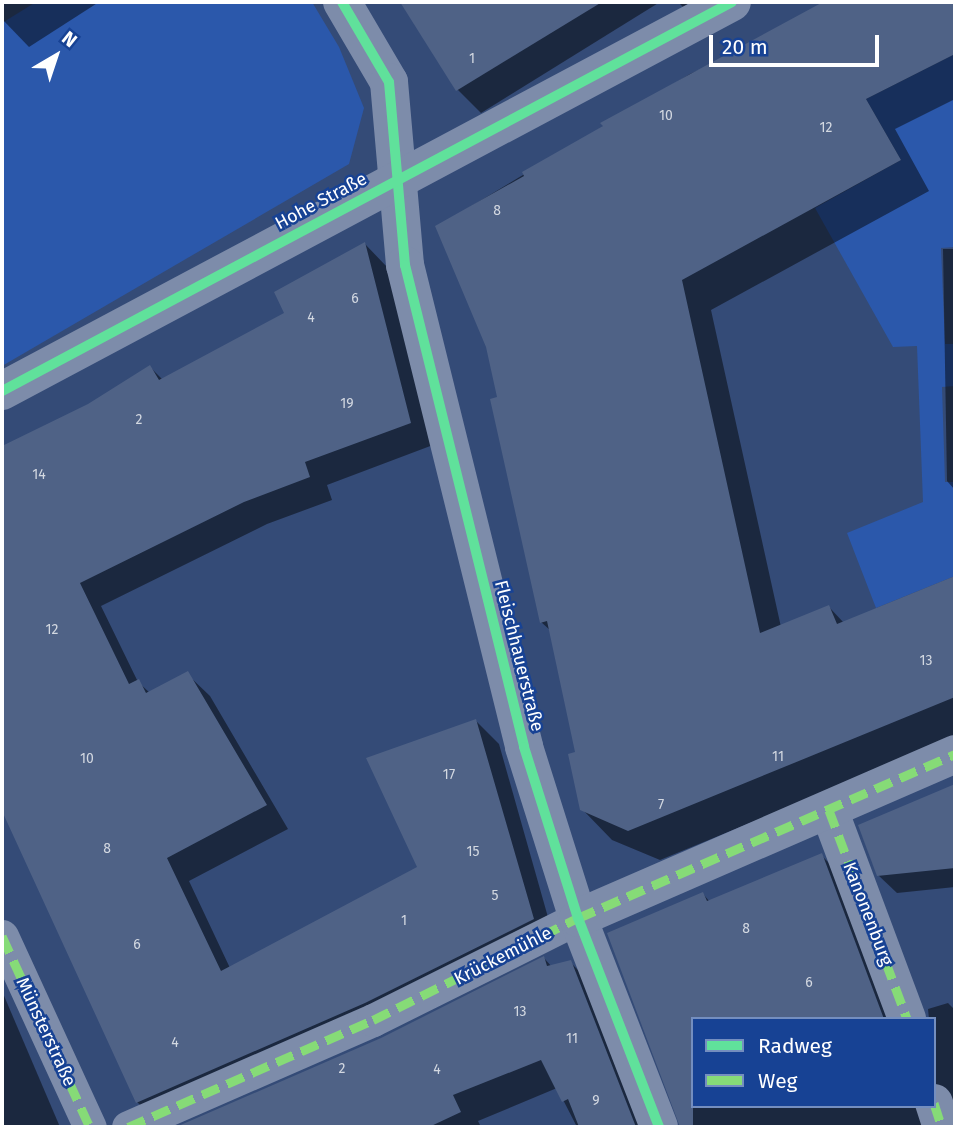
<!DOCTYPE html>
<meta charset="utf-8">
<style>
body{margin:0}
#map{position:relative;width:957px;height:1129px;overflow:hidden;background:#344b77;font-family:"Fira Sans",sans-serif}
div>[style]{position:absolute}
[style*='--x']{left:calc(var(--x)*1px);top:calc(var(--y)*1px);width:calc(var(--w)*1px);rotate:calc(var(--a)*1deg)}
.green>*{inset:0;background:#2b58ab}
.shadow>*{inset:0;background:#0007}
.building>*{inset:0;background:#4f6286}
.pedestrian>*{height:33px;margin:-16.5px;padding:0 16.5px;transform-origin:16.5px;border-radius:16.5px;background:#7d8caa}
.minor>*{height:38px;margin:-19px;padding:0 19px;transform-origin:19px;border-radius:19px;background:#7d8caa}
.quiet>*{height:9px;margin-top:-4.5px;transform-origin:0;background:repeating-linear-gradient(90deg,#86db77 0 18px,transparent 0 27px)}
.cycleway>*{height:10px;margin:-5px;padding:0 5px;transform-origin:5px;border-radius:5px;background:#60e19b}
span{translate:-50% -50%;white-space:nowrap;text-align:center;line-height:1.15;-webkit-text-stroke:5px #174294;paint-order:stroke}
.number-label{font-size:14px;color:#d3d8e1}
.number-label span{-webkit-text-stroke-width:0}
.street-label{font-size:18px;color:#fff}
.frame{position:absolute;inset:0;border:4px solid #fff;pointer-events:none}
.legend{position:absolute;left:691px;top:1017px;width:245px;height:91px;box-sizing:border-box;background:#174294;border:2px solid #748ebf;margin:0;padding:9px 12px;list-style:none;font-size:21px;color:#fff}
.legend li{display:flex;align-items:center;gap:14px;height:35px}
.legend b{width:35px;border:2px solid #748ebf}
.north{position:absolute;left:21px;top:21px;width:70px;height:70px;-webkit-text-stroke:5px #174294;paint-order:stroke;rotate:39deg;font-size:19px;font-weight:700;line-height:28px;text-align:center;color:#fff}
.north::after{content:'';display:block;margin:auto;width:24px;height:32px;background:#fff;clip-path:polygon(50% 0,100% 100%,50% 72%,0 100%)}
.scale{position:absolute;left:709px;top:35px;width:170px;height:32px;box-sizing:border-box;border:4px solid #fff;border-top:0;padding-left:9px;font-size:21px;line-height:24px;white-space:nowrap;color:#fff;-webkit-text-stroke:5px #174294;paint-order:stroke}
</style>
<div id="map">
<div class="green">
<i style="clip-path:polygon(36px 2px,312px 2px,339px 47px,364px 108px,349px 164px,2px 366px,2px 23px)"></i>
<i style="clip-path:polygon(955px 54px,955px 247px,941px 248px,945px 344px,955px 344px,955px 386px,942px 387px,945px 482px,955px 482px,955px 576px,876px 608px,847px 533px,923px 502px,917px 346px,893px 347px,815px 208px,901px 160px,866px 99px)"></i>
</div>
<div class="shadow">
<i style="clip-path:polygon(2px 2px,99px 2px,29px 47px,2px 19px)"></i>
<i style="clip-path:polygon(403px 2px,660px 2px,481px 113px,458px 90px)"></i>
<i style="clip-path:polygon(678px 2px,692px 2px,683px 7px)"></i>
<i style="clip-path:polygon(846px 2px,955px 2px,955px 99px,895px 129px,929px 191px,711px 310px,781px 627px,829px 607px,844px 623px,955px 578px,955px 739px,660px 860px,612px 840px,582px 809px,577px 753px,551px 631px,541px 622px,488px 346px,437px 227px,690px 74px)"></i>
<i style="clip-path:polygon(365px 244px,387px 267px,433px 445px,327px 485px,332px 500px,267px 524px,101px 606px,138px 682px,150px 693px,187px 674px,210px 696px,288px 829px,189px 881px,230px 968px,420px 868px,476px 721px,499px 744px,555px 942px,160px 1124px,137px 1102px,2px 807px,2px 448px,89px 405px,150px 367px,163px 380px,286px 313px)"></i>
<i style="clip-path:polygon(943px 249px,955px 249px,955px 490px,947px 481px)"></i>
<i style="clip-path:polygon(955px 788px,955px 887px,897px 893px,878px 875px,949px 789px)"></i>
<i style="clip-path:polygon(821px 855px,847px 881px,901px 1019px,693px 1019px,693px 1106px,934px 1106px,934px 1019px,929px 1019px,928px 1009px,948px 1003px,955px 1010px,955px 1107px,940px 1127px,680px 1127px,703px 894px,710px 902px)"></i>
<i style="clip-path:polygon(544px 958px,552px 967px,570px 962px,596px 988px,650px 1127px,577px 1127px,557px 1088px,478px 1121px,481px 1127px,180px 1127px,381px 1039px)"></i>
<i style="clip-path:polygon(2px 991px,60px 1127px,2px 1127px)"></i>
</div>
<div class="building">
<i style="clip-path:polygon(400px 2px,602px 2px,456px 91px)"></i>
<i style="clip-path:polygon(823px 2px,955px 2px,955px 54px,866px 99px,901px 160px,682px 280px,760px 633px,829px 605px,837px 624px,955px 576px,955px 697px,628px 831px,580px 810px,568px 754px,575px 752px,547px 621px,540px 623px,490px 399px,497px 397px,486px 347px,435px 226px,524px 176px,522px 172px,603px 126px,600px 123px)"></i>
<i style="clip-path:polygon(365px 242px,411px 423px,305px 462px,310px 477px,244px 502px,80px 583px,129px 684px,139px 679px,146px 693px,188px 671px,267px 805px,167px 858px,221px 971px,417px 867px,366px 758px,476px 719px,534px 919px,365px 1003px,136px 1103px,2px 811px,2px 446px,88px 404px,150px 365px,159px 380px,284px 313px,274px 292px)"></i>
<i style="clip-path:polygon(955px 784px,955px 868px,877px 876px,858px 825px)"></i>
<i style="clip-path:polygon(822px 853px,884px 1019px,693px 1019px,693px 1127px,680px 1127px,607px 933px,703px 892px,707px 901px)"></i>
<i style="clip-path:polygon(544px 956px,547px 966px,571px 960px,636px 1127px,579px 1127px,568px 1099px,562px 1102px,541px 1060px,453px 1095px,461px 1112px,429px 1127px,176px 1127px,381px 1038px)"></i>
</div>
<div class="pedestrian">
<i style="--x:2;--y:936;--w:210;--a:65.3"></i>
<i style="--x:128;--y:1127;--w:267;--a:-23.6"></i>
<i style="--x:373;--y:1020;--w:229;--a:-26.5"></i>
</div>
<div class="minor">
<i style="--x:342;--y:2;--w:93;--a:59.6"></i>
<i style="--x:389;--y:82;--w:184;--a:85"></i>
<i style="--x:405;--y:265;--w:496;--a:76.1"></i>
<i style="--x:524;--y:747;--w:179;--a:72.5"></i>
<i style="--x:578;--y:918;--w:224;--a:68.8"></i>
<i style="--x:2;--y:391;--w:827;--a:-28.05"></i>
<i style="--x:829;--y:810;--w:223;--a:69.5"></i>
<i style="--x:578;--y:918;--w:411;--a:-23.5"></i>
<i style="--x:934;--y:1103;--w:25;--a:72"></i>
</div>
<div class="quiet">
<i style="--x:829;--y:810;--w:223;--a:69.5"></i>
<i style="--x:2;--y:936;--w:210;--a:65.3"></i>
<i style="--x:934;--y:1103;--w:25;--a:72"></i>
<i style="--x:128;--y:1127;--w:267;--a:-23.6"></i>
<i style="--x:373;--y:1020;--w:229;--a:-26.5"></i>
<i style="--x:578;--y:918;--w:411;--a:-23.5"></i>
</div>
<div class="cycleway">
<i style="--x:342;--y:2;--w:93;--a:59.6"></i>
<i style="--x:389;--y:82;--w:184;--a:85"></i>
<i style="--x:405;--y:265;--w:496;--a:76.1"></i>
<i style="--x:524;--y:747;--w:179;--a:72.5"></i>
<i style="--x:578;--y:918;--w:224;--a:68.8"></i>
<i style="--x:2;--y:391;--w:827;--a:-28.05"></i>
</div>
<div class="number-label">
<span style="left:472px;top:59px">1</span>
<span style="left:666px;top:116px">10</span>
<span style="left:826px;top:128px">12</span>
<span style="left:497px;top:211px">8</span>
<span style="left:355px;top:299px">6</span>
<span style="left:311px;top:318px">4</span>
<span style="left:347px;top:404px">19</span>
<span style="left:139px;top:420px">2</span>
<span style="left:39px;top:475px">14</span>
<span style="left:52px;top:630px">12</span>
<span style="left:926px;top:661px">13</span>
<span style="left:778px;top:757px">11</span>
<span style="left:87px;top:759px">10</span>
<span style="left:449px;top:775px">17</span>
<span style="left:661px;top:805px">7</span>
<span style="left:107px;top:849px">8</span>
<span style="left:473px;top:852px">15</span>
<span style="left:495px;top:896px">5</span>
<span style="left:404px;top:921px">1</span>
<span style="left:746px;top:929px">8</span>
<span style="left:137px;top:945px">6</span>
<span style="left:809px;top:983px">6</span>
<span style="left:520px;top:1012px">13</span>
<span style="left:572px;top:1039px">11</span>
<span style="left:175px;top:1043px">4</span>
<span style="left:342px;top:1069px">2</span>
<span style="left:437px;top:1070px">4</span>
<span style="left:596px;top:1101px">9</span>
</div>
<div class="street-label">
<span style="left:321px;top:201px;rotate:-28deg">Hohe Straße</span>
<span style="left:519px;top:656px;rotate:76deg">Fleischhauerstraße</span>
<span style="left:868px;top:914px;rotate:69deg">Kanonenburg</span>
<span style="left:503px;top:956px;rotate:-27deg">Krückemühle</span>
<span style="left:46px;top:1032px;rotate:65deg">Münsterstraße</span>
</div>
<div class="frame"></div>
<ul class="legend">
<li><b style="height:9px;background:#60e19b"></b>Radweg</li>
<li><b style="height:9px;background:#86db77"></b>Weg</li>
</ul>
<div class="north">N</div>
<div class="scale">20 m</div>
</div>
